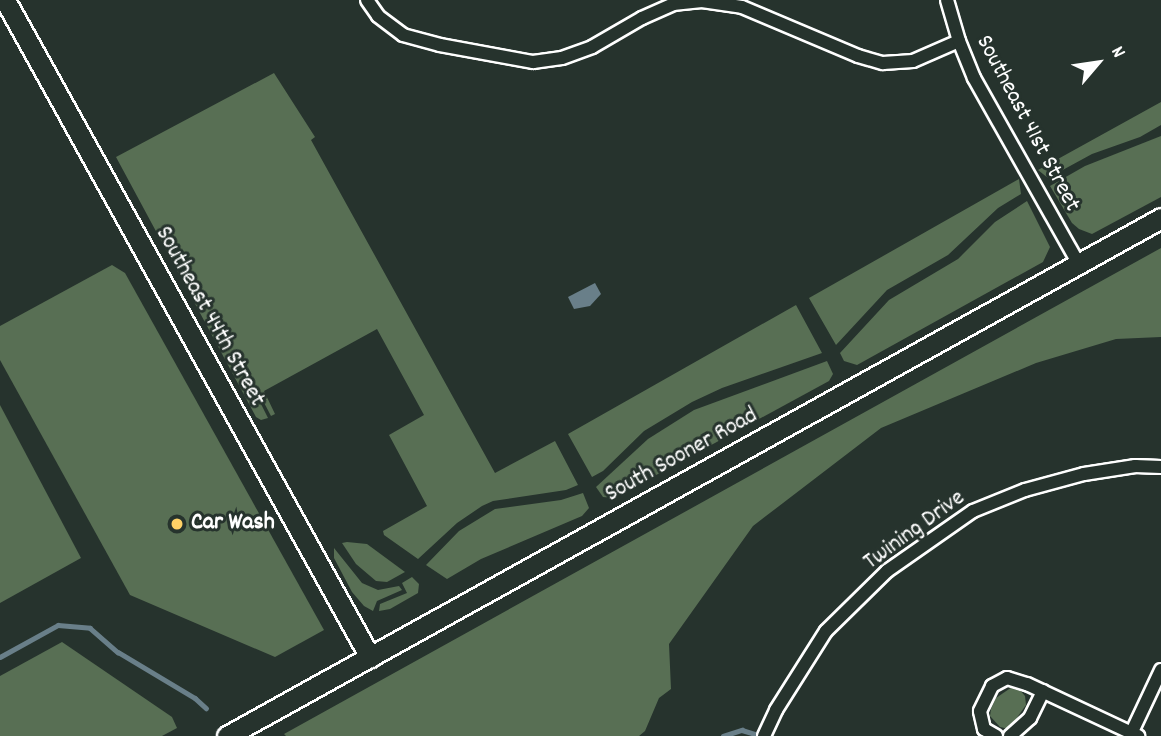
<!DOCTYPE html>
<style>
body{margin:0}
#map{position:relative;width:1161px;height:736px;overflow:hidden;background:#26332d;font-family:Dekko,sans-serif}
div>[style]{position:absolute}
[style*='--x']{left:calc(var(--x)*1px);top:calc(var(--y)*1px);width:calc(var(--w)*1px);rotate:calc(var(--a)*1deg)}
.green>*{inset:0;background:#586f54}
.water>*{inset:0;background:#697f89}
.stream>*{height:4.5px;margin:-2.25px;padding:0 2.25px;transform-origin:2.25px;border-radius:2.25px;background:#697f89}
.roads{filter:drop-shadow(2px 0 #fff) drop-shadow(-2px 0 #fff) drop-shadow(0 2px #fff) drop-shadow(0 -2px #fff)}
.street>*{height:12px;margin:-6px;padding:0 6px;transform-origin:6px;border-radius:6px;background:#26332d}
.secondary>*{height:19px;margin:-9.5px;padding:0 9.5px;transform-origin:9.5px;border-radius:9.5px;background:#26332d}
.dots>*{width:19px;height:19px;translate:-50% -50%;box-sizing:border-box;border:4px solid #26332d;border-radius:50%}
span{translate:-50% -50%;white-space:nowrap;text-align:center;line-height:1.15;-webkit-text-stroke:6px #26332d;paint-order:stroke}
.street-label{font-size:24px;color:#fff}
.poi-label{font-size:24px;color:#fff;font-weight:700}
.left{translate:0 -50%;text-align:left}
.north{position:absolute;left:1063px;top:28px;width:70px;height:70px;-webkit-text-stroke:5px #26332d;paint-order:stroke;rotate:61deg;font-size:19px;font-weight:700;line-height:28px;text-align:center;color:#fff}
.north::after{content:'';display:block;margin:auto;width:24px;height:32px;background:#fff;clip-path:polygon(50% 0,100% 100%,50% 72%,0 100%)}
</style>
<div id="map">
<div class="green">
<i style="clip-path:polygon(274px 73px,315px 137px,311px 140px,495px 473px,555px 441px,578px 485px,566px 490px,493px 501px,482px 506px,457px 523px,418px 559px,384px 535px,383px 531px,427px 506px,389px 435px,424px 415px,377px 329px,264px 391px,275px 414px,271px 416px,260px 395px,257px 396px,268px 418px,261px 420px,256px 417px,116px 157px)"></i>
<i style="clip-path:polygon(1161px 102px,1161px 125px,1140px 137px,1092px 154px,1048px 178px,1038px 170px)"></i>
<i style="clip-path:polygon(1161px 136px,1161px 197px,1092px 234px,1079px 229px,1072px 223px,1050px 186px,1085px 166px)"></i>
<i style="clip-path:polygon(1019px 179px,1021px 194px,998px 208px,948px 255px,887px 290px,836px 345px,809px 298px)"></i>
<i style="clip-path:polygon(1027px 201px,1050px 247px,1043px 262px,857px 365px,844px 361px,840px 353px,889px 300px,958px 259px,995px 222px)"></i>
<i style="clip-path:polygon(1161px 248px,1161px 337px,1116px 339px,1036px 363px,881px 428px,753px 526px,669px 644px,671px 689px,659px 698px,645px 731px,639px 736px,286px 736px,284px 734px)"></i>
<i style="clip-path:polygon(112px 265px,125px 273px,324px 630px,275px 657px,130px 595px,0 360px,0 326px)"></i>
<i style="clip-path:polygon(796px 305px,822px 353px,722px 388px,692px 402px,644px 431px,603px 471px,592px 477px,568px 434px)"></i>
<i style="clip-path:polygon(827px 361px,833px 374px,829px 381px,614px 498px,603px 497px,596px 487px,648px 439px,694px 410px)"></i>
<i style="clip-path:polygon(0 405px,81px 558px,0 603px)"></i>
<i style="clip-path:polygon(583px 493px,589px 508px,582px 516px,481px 559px,447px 579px,426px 565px,459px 531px,495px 509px,561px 500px)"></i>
<i style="clip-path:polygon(347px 542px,367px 544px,405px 572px,387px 582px,376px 581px,356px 564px,342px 543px)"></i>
<i style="clip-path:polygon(334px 548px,362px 583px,378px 590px,399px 586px,402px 590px,377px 601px,373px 611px,364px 606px,352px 592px,334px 558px)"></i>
<i style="clip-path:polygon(412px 577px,419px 584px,418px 593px,390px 609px,379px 611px,380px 604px,407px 593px,402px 583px)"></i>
<i style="clip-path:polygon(62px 642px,172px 717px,177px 728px,162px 736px,0 736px,0 676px)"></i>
<i style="clip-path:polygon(1012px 687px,1019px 689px,1025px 696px,1026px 705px,1009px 729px,1000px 727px,990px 716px,991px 709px,996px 698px)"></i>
</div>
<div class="water">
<i style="clip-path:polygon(595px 283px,601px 294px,590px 306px,574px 309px,568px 297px)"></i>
</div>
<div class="stream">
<i style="--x:0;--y:657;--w:66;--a:-28.9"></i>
<i style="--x:58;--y:625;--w:32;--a:5"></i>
<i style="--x:90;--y:628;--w:37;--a:41"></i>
<i style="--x:118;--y:652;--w:90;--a:30.9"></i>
<i style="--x:195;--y:698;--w:15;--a:42"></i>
<i style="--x:723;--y:736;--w:20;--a:-18"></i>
<i style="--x:742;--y:730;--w:21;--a:17"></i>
</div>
<div class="roads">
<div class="street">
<i style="--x:367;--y:0;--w:19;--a:55"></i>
<i style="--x:378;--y:16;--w:31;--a:37"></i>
<i style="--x:403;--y:35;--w:38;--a:15"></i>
<i style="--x:440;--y:45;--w:95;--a:10.4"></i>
<i style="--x:533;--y:62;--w:29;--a:-8"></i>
<i style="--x:562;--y:58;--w:32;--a:-20"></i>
<i style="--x:592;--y:47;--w:58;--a:-30.1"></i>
<i style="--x:642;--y:18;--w:34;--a:-24"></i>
<i style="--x:673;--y:4;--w:29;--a:-6"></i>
<i style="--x:702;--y:1;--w:40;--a:8.5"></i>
<i style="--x:742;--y:7;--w:126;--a:22.9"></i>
<i style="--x:858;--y:56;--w:26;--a:16"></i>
<i style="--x:883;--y:63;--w:30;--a:-4"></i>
<i style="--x:913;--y:61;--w:50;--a:-23.5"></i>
<i style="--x:947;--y:0;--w:43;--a:73.7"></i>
<i style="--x:959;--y:41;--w:40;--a:68"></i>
<i style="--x:974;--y:78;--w:214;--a:60.6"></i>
<i style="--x:764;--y:736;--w:29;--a:-65"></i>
<i style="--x:776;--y:710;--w:93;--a:-57.7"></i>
<i style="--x:826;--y:631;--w:86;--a:-44.5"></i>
<i style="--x:887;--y:571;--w:105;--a:-34.9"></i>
<i style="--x:973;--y:511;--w:56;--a:-22"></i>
<i style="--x:1025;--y:490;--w:61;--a:-15.2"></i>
<i style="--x:1084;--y:474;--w:52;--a:-8.9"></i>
<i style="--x:1135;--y:466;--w:26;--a:2"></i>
<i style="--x:996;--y:736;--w:14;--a:-150"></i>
<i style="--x:984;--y:729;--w:18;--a:-103"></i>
<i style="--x:980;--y:711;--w:28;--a:-64"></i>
<i style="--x:992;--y:686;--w:17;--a:-28"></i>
<i style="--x:1007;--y:678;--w:21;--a:17"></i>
<i style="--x:1027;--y:684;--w:123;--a:25.1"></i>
<i style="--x:1010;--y:736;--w:27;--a:-42"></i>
<i style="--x:1030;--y:718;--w:30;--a:-64"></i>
<i style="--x:1130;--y:736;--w:73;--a:-64.8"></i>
</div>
<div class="secondary">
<i style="--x:5;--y:0;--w:752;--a:60.95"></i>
<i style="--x:227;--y:736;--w:1068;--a:-29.01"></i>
</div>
</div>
<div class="dots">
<i style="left:177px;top:524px;background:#ffd166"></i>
</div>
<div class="street-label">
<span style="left:1027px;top:124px;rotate:62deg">Southeast 41st Street</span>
<span style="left:209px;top:317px;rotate:61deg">Southeast 44th Street</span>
<span style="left:682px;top:456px;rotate:-29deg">South Sooner Road</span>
<span style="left:915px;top:531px;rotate:-36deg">Twining Drive</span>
</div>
<div class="poi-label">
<span class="left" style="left:191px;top:524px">Car Wash</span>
</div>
<div class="north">N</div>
</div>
